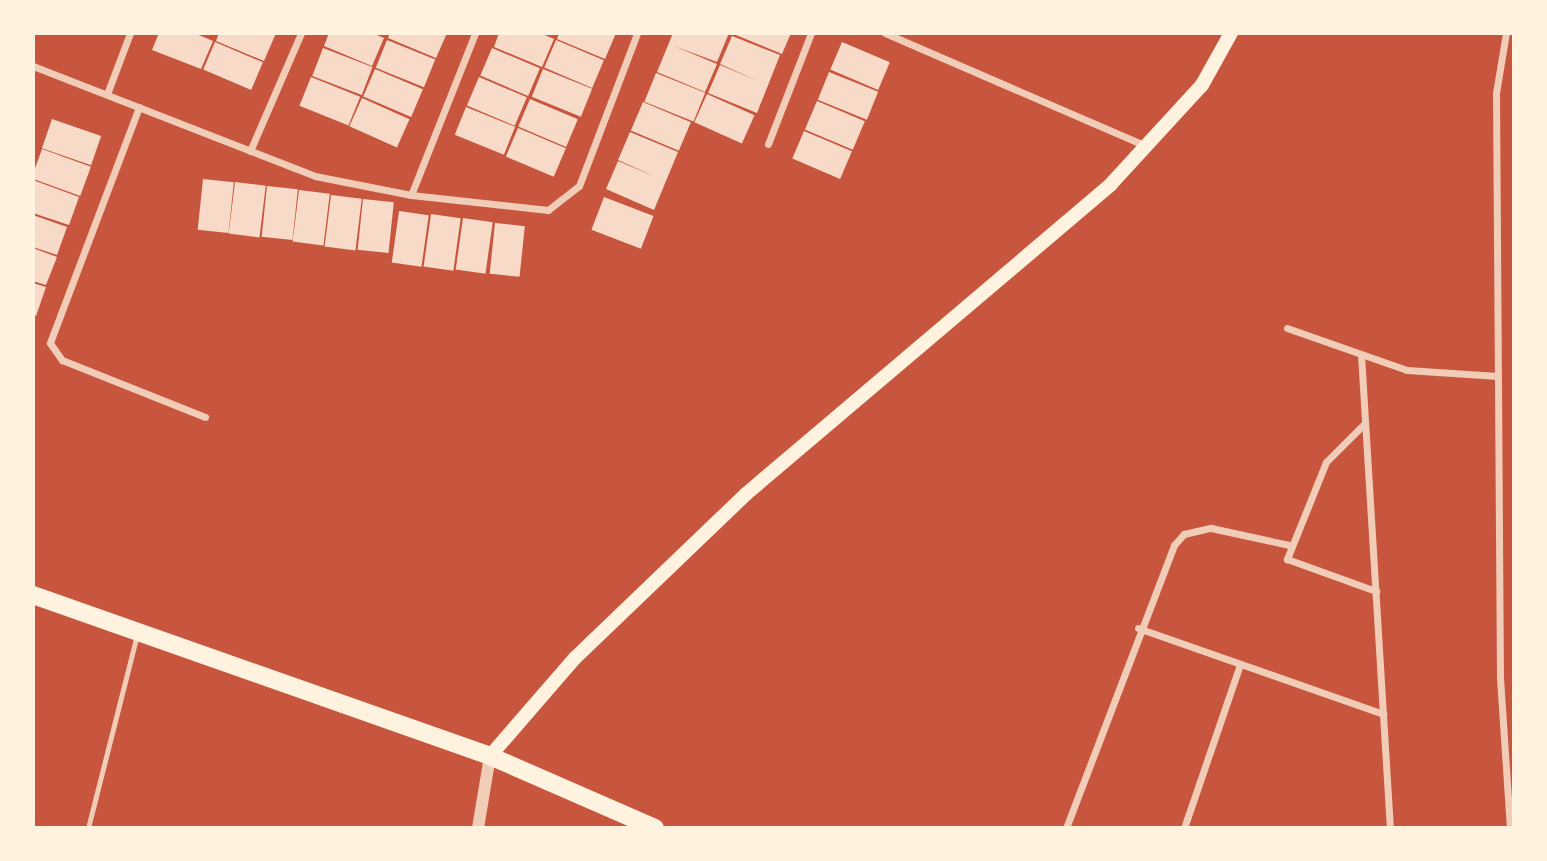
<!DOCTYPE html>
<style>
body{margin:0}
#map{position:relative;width:1547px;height:861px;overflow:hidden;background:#c8553d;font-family:Ubuntu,sans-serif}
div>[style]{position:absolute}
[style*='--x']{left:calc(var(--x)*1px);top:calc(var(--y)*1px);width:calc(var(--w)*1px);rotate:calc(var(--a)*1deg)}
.building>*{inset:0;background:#f7dbc8;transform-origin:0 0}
.service>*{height:5px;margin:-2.5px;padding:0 2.5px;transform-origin:2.5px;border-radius:2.5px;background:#f1ccb7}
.minor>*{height:7px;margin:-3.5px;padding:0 3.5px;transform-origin:3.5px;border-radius:3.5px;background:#f1ccb7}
.tertiary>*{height:12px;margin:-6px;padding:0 6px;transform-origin:6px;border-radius:6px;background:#f1ccb7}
.secondary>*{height:14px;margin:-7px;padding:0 7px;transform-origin:7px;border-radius:7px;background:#fff3e0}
.primary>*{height:18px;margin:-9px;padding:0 9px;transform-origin:9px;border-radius:9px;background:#fff3e0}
span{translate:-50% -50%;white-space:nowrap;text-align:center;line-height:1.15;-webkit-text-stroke:5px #fff3e0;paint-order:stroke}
.frame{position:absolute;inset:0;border:35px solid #fff3e0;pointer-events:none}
</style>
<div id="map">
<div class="building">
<i style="clip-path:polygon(159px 33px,194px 33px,213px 41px,201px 69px,152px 50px)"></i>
<i style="clip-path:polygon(219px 33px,276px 33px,264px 61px,216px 41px)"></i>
<i style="clip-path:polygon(329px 33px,372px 33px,384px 38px,372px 66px,324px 46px)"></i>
<i style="clip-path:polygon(390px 33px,447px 33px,436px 58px,388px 38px)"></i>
<i style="clip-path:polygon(499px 33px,540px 33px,554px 39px,542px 67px,494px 47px)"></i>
<i style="clip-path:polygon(559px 33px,616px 33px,605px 59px,557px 39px)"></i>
<i style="clip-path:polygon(673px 33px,729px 33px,717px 62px,674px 46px,717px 64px,705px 92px,657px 72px)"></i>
<i style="clip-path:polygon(731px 33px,791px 33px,782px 54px)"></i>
<i style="clip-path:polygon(732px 36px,780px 55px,757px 113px,708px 93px,720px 65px,758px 81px,720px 64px)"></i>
<i style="left:387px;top:40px;width:52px;height:30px;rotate:22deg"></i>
<i style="left:556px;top:40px;width:52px;height:30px;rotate:23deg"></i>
<i style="left:215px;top:42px;width:52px;height:30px;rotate:23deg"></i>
<i style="left:842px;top:42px;width:52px;height:30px;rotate:23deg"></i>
<i style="left:323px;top:48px;width:53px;height:30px;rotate:21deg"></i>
<i style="left:492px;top:48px;width:52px;height:30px;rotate:23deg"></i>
<i style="left:375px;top:69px;width:52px;height:30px;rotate:23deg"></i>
<i style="left:543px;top:69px;width:53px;height:30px;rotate:22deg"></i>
<i style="left:829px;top:72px;width:53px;height:30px;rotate:22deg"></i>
<i style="left:656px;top:73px;width:53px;height:31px;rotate:22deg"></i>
<i style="left:311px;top:77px;width:53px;height:31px;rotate:22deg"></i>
<i style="left:479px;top:77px;width:52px;height:31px;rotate:23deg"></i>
<i style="left:707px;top:94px;width:52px;height:31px;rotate:24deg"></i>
<i style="left:362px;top:98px;width:52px;height:31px;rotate:24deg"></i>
<i style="left:530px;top:99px;width:52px;height:30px;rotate:23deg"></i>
<i style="left:817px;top:101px;width:52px;height:31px;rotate:23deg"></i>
<i style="left:643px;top:102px;width:52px;height:31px;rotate:23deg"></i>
<i style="left:466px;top:107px;width:53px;height:30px;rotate:22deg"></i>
<i style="left:52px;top:119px;width:52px;height:31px;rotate:19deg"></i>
<i style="left:518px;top:128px;width:52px;height:31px;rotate:23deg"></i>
<i style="left:804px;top:131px;width:52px;height:30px;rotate:23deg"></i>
<i style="clip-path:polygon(630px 132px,678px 152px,654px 210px,606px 189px,618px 161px,656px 177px,618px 160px)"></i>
<i style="left:42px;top:149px;width:52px;height:31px;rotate:20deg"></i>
<i style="left:203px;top:179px;width:31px;height:51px;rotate:6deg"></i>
<i style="clip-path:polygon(33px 180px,79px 197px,69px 225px,33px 213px)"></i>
<i style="left:235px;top:182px;width:31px;height:52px;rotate:7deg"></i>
<i style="left:267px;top:186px;width:31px;height:51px;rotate:6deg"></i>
<i style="left:299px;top:190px;width:31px;height:52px;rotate:7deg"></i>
<i style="left:331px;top:195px;width:31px;height:52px;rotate:7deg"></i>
<i style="left:604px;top:197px;width:53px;height:35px;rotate:21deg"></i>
<i style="left:363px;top:199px;width:31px;height:51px;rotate:6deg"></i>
<i style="left:399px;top:211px;width:30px;height:52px;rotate:8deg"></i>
<i style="left:431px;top:214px;width:30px;height:53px;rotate:8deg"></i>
<i style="clip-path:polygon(33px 215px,67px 227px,57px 255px,33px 247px)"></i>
<i style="left:463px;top:218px;width:30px;height:52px;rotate:8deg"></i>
<i style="left:495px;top:223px;width:30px;height:51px;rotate:6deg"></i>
<i style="clip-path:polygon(33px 248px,57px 257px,46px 285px,33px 281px)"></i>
<i style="clip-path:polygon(33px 283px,46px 287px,36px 316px,33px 315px)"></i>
</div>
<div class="service">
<i style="--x:88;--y:828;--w:200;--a:-75.8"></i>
</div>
<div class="minor">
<i style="--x:885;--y:33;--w:284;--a:23.4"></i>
<i style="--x:1506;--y:33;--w:61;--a:99.5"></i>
<i style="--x:1496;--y:93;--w:585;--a:89.61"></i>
<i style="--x:1500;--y:678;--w:150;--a:86.2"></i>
<i style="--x:33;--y:66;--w:303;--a:21.3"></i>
<i style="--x:315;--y:176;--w:98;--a:11.2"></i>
<i style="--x:411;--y:195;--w:138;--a:6.2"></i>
<i style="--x:548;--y:210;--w:39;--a:-38"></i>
<i style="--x:579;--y:186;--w:164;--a:-69.2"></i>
<i style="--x:107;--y:94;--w:65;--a:-69.3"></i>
<i style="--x:139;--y:107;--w:252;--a:110.7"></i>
<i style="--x:50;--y:343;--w:21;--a:55"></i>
<i style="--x:62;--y:360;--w:154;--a:21.7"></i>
<i style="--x:768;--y:144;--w:119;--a:-68.8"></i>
<i style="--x:250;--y:151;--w:129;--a:-66.6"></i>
<i style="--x:411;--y:195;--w:174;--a:-68.4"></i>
<i style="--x:1287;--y:328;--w:127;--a:19.3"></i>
<i style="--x:1407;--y:370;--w:91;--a:3.8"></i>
<i style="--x:1361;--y:355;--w:474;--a:86.5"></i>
<i style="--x:1365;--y:423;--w:55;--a:135"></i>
<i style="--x:1326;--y:462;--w:105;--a:111.9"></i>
<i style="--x:1287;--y:559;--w:95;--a:19.8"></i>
<i style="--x:1138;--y:628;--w:260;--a:19.3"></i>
<i style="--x:1066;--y:828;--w:303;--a:-69.1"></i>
<i style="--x:1174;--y:545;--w:15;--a:-48"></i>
<i style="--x:1184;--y:534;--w:28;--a:-13"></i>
<i style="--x:1211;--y:528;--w:80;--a:12.3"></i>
<i style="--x:1184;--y:828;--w:173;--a:-71.1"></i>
</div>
<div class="tertiary">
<i style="--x:478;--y:828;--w:73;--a:-80.5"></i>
</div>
<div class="secondary">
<i style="--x:490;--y:756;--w:130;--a:-49.1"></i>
<i style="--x:575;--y:658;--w:237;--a:-43.8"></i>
<i style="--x:746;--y:494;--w:479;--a:-40.3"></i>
<i style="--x:1111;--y:184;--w:134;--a:-47.4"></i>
<i style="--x:1202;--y:85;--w:60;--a:-60.9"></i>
</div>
<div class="primary">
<i style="--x:33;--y:595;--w:485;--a:19.4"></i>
<i style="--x:490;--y:756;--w:180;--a:23.6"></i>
</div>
<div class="frame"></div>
</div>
